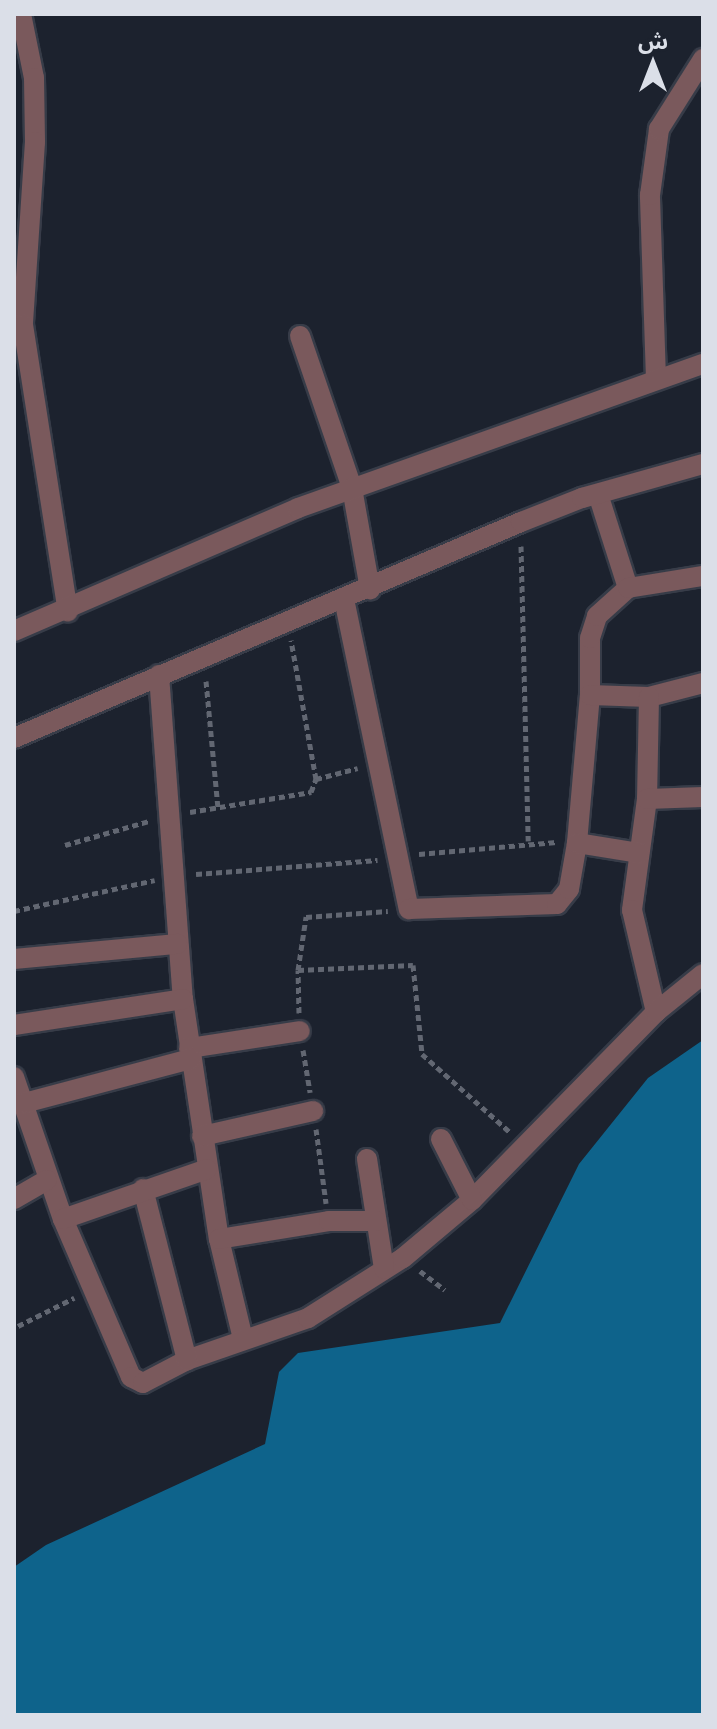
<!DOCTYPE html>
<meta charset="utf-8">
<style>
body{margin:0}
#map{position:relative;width:717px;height:1729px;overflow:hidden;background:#1c222e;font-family:Literata,"Noto Sans Arabic",serif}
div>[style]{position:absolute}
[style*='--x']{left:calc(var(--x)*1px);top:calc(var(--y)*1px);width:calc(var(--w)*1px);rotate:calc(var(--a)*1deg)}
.water>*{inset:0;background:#0e638b}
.path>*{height:5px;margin-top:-2.5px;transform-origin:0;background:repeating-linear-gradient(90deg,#626772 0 6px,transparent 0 10px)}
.roads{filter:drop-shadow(2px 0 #373c48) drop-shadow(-2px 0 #373c48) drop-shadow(0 2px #373c48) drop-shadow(0 -2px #373c48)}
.minor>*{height:20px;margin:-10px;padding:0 10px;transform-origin:10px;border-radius:10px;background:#7a595c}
.tertiary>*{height:20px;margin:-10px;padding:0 10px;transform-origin:10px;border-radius:10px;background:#7a595c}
span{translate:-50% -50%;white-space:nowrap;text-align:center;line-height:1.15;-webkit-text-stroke:6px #1c222e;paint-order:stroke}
.frame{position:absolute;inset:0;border:16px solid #dbdfe8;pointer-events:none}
.north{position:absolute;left:613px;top:24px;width:80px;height:80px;-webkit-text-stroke:6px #1c222e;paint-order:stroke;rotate:0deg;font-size:22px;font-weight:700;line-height:32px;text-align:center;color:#dbdfe8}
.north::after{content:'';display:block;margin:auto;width:28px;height:36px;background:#dbdfe8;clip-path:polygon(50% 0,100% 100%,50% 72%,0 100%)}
</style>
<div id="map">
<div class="water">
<i style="clip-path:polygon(703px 1040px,703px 1715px,14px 1715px,14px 1567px,46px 1545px,265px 1444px,279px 1372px,298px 1353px,500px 1323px,579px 1164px,648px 1078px)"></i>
</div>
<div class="path">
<i style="--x:521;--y:546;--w:295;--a:88.6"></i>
<i style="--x:206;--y:681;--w:127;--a:84.6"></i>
<i style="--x:316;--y:779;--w:43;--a:-14.7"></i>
<i style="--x:190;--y:812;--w:123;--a:-9.4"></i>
<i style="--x:311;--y:792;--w:14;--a:-69"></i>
<i style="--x:316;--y:779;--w:141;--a:-100.2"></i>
<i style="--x:65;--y:845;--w:87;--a:-15.9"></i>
<i style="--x:419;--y:854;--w:138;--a:-5"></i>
<i style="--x:196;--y:874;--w:182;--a:-4.4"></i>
<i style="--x:14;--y:911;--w:144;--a:-12.4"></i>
<i style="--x:298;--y:970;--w:115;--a:-2.5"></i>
<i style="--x:413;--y:965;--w:89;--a:84.2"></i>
<i style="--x:422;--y:1054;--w:119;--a:41.6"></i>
<i style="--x:299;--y:1013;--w:43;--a:-91.3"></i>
<i style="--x:298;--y:970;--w:54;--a:-81.4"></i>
<i style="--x:306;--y:917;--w:82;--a:-4.2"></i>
<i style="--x:303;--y:1050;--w:43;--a:80.5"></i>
<i style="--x:316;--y:1129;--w:75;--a:82.3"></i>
<i style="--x:420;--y:1271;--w:31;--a:37"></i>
<i style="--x:18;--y:1326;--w:63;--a:-26.6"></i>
</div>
<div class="roads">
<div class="minor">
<i style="--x:21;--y:14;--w:65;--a:78.5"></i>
<i style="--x:34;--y:78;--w:64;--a:89.1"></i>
<i style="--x:35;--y:142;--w:183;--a:93.8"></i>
<i style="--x:23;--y:325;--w:290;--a:81.1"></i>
<i style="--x:300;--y:336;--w:161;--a:71.1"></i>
<i style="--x:352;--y:488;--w:103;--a:79.9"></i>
<i style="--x:656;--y:379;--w:184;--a:-91.9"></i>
<i style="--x:650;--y:195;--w:67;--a:-82.2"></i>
<i style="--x:659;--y:129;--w:83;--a:-57.8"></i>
<i style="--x:598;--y:494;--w:99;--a:72.3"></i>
<i style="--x:344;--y:599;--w:317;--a:78.2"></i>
<i style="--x:409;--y:909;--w:148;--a:-1.9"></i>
<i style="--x:557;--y:904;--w:19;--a:-51"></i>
<i style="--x:569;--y:889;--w:47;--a:-80.1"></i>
<i style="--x:577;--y:843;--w:149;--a:-85"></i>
<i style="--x:590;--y:695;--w:57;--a:-90"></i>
<i style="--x:590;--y:638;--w:23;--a:-72"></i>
<i style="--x:597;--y:616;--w:42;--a:-42.1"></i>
<i style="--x:628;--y:588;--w:76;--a:-9.1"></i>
<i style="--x:14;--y:631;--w:309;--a:-23.4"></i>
<i style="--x:298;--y:508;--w:430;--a:-19.6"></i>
<i style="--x:159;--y:675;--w:325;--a:85.8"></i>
<i style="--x:183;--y:999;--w:243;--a:81.5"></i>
<i style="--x:219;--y:1239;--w:103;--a:76.5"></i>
<i style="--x:590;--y:695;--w:59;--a:1.9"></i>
<i style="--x:649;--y:697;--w:56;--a:-14.5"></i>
<i style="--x:649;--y:697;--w:102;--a:91.1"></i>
<i style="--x:647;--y:799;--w:112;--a:97.7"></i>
<i style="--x:632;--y:910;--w:105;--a:76.8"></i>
<i style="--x:647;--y:799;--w:56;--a:-2"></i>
<i style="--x:577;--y:843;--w:63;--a:9.2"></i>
<i style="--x:14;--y:959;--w:164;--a:-5.3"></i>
<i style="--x:14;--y:1025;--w:171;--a:-8.7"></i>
<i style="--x:189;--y:1048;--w:112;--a:-8.7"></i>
<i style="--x:14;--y:1077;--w:150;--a:71"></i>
<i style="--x:63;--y:1219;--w:172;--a:66.7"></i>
<i style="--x:131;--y:1377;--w:13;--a:27"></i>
<i style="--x:143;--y:1383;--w:50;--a:-27.6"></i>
<i style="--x:187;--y:1360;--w:128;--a:-19.1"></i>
<i style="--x:308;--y:1318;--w:112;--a:-32.3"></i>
<i style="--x:403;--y:1258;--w:90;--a:-40"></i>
<i style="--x:472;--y:1200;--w:263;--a:-45.6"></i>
<i style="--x:656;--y:1012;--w:60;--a:-39"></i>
<i style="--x:24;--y:1103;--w:173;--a:-14.8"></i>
<i style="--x:202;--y:1136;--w:114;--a:-12.7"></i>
<i style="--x:441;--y:1139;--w:68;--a:63.1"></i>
<i style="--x:367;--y:1159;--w:111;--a:81.2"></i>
<i style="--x:143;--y:1189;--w:177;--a:75.6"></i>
<i style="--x:14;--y:1199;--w:38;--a:-30"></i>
<i style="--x:63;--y:1219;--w:152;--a:-19.1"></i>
<i style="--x:219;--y:1239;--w:111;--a:-9.3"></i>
<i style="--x:329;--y:1221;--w:47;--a:0"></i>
</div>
<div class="tertiary">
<i style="--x:14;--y:738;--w:551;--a:-23.08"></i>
<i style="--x:521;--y:522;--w:66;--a:-21.5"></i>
<i style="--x:582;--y:498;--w:126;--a:-15.7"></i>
</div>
</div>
<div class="frame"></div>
<div class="north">ش</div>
</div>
